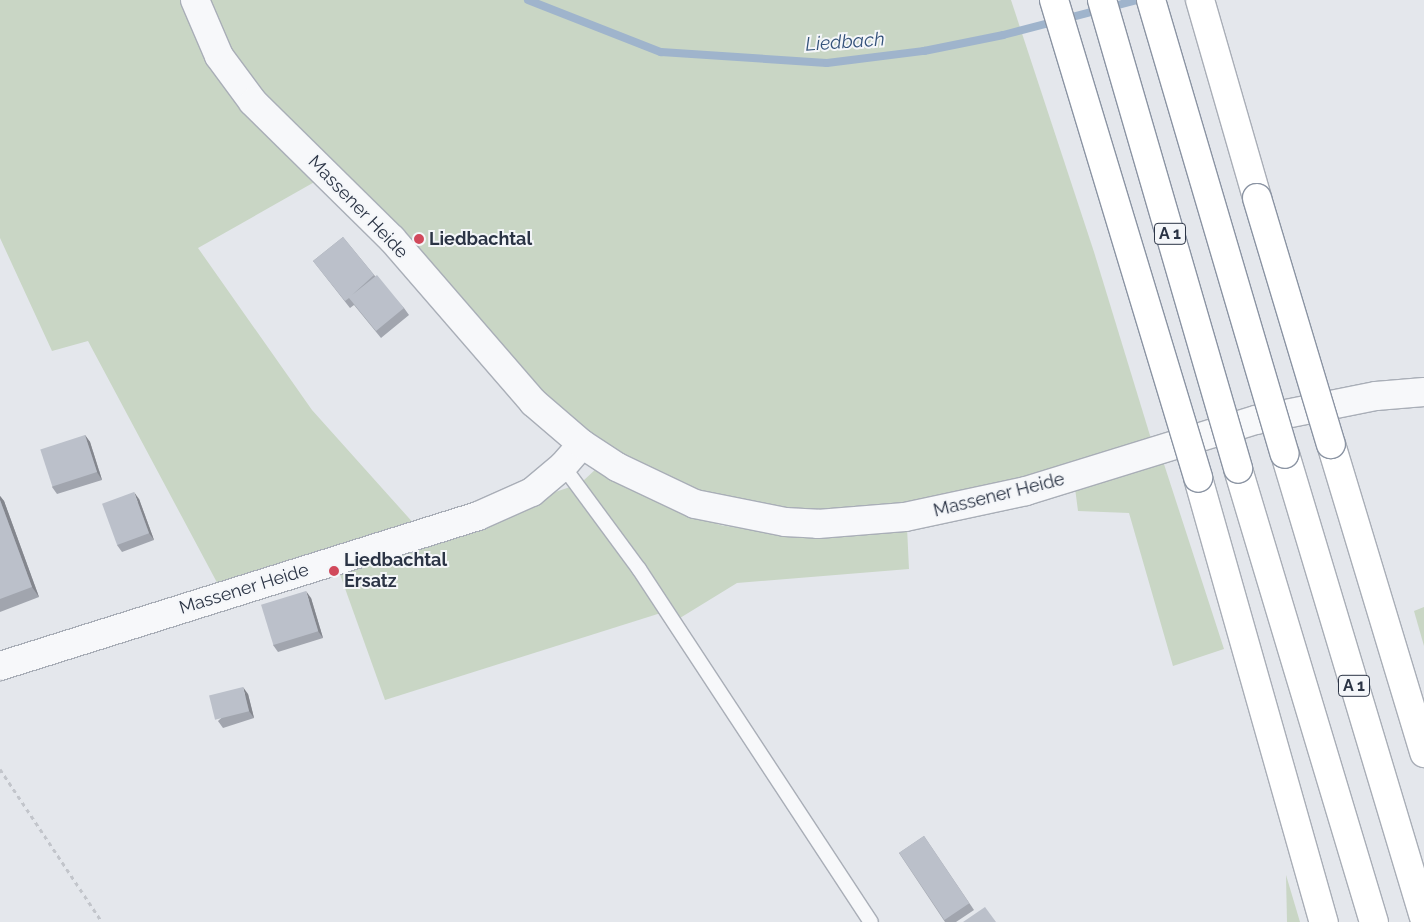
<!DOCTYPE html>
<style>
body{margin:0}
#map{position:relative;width:1424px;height:922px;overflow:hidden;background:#e4e7ec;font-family:Raleway,sans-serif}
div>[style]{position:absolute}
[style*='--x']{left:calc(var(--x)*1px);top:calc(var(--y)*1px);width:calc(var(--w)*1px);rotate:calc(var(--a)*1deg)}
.green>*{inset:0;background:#c9d6c5}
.stream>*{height:8px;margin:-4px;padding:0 4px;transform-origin:4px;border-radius:4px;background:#9fb4cc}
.path>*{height:3px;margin-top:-1.5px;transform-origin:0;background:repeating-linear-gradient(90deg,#c2c5cb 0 4px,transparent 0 8px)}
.roads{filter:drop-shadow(1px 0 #a9aeb7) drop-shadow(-1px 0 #a9aeb7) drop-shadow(0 1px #a9aeb7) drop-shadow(0 -1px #a9aeb7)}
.service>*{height:14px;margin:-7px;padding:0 7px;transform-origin:7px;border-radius:7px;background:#f7f8fa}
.minor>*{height:28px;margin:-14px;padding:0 14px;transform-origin:14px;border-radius:14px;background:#f7f8fa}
.tertiary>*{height:28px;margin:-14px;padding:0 14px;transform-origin:14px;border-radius:14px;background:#f7f8fa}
.motorway>*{height:28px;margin:-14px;padding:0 14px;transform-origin:14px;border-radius:14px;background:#fff}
.bridges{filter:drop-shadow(1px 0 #8b94a3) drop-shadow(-1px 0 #8b94a3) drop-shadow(0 1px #8b94a3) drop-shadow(0 -1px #8b94a3)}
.motorway-bridge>*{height:28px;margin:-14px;padding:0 14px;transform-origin:14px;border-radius:14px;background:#fff}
.wall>*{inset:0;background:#a1a5ae}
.shaded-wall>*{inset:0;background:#83868d}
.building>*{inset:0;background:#bbc0ca;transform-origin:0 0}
.dots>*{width:14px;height:14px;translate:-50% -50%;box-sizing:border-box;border:2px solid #f4f6f9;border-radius:50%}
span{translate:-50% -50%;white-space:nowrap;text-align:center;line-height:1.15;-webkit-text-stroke:4px #f4f6f9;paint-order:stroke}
.shield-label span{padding:1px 4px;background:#f4f6f9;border:1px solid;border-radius:4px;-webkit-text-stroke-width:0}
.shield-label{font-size:16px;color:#2b3445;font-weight:700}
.street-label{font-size:18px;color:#2b3445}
.poi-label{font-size:18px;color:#2b3445;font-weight:700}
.left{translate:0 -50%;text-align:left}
.water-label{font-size:19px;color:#34527a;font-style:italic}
</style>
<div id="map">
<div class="green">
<i style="clip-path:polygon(0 0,184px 0,318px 180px,198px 248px,312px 410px,416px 526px,221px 590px,88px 341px,52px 351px,0 238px)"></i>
<i style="clip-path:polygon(206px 0,1011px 0,1094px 252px,1152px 442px,1023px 480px,903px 506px,818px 512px,726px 501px,666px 480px,612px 450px,542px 396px,242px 74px)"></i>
<i style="clip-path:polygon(1163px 461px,1224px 649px,1173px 666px,1129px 513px,1078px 511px,1075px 488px)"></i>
<i style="clip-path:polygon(597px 468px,658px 501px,720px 525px,770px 533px,820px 534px,907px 527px,909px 569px,737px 583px,680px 618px,583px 481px)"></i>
<i style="clip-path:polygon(573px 486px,664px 612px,385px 700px,337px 566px)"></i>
<i style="clip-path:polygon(1424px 607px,1424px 646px,1414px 611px)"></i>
<i style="clip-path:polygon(1286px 875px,1300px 922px,1287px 922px)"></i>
</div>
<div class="stream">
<i style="--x:528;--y:0;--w:143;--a:21.4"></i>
<i style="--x:661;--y:52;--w:166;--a:3.8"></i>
<i style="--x:827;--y:63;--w:98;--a:-7.1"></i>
<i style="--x:924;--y:51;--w:81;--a:-11.4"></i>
<i style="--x:1003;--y:35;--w:138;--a:-14.6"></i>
</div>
<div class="path">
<i style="--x:0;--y:769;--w:184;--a:56.3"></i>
</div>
<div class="roads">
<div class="service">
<i style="--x:563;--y:466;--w:128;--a:53.6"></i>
<i style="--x:639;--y:569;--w:422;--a:56.7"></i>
</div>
<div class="minor">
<i style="--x:0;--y:666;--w:501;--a:-17.42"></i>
<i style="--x:478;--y:516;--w:59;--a:-24"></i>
<i style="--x:532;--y:492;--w:40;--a:-40"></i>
<i style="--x:563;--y:466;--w:29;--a:-49"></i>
</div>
<div class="tertiary">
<i style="--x:195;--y:0;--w:61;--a:66.8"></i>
<i style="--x:219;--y:56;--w:57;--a:53.5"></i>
<i style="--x:253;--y:102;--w:195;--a:44.6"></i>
<i style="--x:392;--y:239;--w:216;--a:49.1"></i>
<i style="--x:533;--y:402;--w:65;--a:40.6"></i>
<i style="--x:582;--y:444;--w:42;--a:33.3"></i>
<i style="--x:617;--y:467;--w:86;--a:25.4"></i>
<i style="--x:695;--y:504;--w:92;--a:11.3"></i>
<i style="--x:785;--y:522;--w:33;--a:3"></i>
<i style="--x:818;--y:524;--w:87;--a:-4.6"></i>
<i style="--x:905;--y:517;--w:124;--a:-12.1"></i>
<i style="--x:1026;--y:491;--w:241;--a:-17.2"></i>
<i style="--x:1256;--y:420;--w:122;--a:-11.3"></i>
<i style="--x:1376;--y:396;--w:48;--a:-4.8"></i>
</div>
<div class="motorway">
<i style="--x:1200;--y:0;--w:206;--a:73.9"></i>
<i style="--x:1331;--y:444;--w:323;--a:73.2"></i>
<i style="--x:1285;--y:454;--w:483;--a:73.3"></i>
<i style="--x:1238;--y:469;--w:473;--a:73.3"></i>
<i style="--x:1198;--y:478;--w:462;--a:74.2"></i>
</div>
</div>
<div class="bridges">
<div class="motorway-bridge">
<i style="--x:1054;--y:0;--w:499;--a:73.2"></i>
<i style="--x:1102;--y:0;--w:488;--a:73.8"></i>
<i style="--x:1151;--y:0;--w:473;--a:73.6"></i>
<i style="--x:1257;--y:198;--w:257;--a:73.3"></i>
</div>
</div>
<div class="wall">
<i style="clip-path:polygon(343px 237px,375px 276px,404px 308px,409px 315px,381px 338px,354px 305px,350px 308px,313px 261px)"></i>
<i style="clip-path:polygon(85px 435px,90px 442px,102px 480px,57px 494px,52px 487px)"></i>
<i style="clip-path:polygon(0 496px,4px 501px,39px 597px,0 612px)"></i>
<i style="clip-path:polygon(139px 499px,154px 540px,122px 552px,117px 545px)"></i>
<i style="clip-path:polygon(311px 598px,323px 638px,278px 652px,273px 645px)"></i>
<i style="clip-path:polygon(248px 694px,254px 718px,223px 728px,218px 721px)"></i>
<i style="clip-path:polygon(924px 836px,974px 910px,956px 922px,945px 922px,899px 853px)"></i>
</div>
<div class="shaded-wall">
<i style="clip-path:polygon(85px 435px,90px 442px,102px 480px,97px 472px)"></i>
<i style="clip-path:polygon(134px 492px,139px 499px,154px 540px,149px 533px)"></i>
<i style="clip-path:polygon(0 496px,4px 501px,39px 597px,32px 587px,0 500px)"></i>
<i style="clip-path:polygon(306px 591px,311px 598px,323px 638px,318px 631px)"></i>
<i style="clip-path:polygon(243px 687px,248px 694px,254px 718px,249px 711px)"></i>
</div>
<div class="building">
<i style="clip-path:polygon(343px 237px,374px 275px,352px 295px,377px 275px,404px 308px,376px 331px,349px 298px,345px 301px,313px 261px)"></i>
<i style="left:85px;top:435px;width:39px;height:47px;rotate:72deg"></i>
<i style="left:134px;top:492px;width:44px;height:34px;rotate:70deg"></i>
<i style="clip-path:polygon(0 500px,32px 587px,0 599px)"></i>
<i style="left:306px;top:591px;width:42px;height:47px;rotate:73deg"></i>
<i style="left:243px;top:687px;width:25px;height:35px;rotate:76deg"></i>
<i style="left:924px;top:836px;width:81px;height:30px;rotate:56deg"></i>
<i style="clip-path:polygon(985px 907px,996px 922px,963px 922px)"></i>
</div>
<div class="dots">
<i style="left:419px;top:239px;background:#d1495b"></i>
<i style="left:334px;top:571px;background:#d1495b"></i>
</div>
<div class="shield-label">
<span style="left:1170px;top:234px">A 1</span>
<span style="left:1354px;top:686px">A 1</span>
</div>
<div class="street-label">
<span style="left:358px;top:207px;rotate:46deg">Massener Heide</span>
<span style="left:999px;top:495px;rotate:-14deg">Massener Heide</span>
<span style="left:244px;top:589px;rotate:-17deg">Massener Heide</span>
</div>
<div class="poi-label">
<span class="left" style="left:429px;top:239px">Liedbachtal</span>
<span class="left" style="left:344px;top:571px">Liedbachtal<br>Ersatz</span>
</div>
<div class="water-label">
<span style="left:845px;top:42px;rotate:-4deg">Liedbach</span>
</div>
</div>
